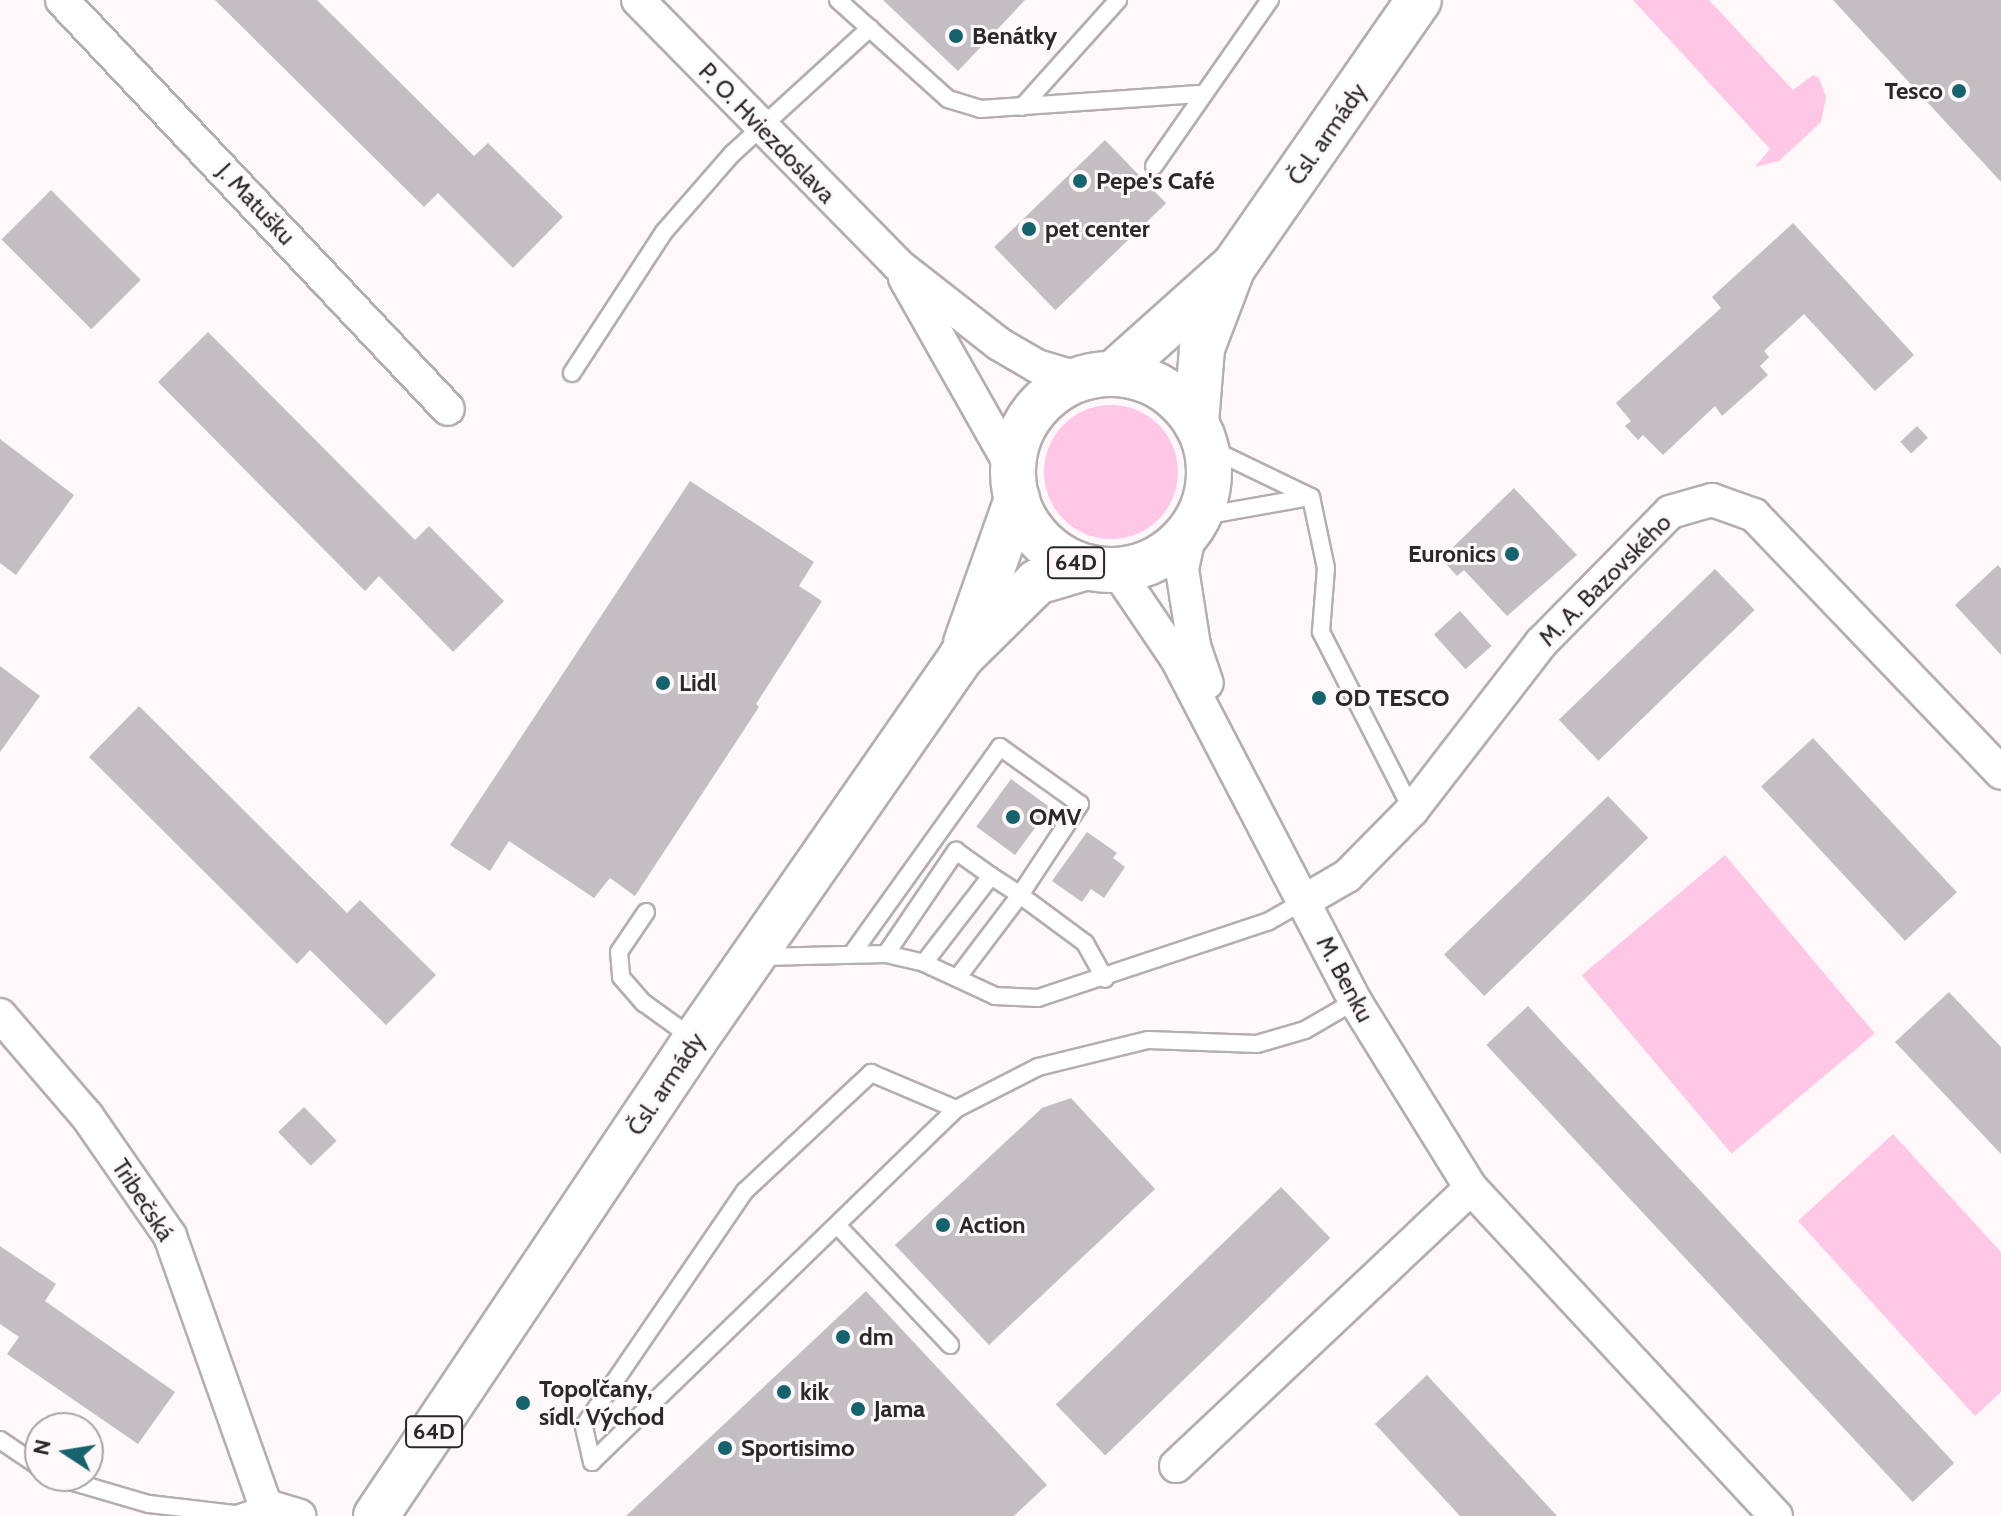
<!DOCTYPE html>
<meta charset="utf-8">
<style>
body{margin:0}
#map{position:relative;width:2001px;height:1516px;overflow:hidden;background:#fef8fb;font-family:Cabin,sans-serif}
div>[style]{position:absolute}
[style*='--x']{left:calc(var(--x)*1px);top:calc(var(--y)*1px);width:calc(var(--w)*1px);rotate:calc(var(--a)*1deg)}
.green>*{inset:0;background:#fdc7e5;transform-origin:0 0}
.round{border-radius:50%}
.building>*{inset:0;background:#c3bec1;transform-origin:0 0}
.roads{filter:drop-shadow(2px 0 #b3aeb0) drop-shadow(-2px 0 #b3aeb0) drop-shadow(0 2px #b3aeb0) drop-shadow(0 -2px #b3aeb0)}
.service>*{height:16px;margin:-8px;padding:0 8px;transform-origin:8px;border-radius:8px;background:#fff}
.minor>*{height:32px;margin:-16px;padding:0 16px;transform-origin:16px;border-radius:16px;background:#fff}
.primary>*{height:44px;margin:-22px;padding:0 22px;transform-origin:22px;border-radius:22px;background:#fff}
.primary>.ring{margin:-22px;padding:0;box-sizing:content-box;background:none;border:44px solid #fff;border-radius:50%}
.dots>*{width:22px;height:22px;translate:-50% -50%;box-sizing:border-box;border:4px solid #fef8fb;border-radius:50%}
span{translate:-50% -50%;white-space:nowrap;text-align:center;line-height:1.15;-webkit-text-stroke:6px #fef8fb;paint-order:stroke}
.shield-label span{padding:2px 6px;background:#fef8fb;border:2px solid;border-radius:6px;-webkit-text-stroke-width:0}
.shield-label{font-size:22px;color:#2a2829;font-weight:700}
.poi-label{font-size:24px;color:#2a2829;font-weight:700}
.left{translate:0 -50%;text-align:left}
.right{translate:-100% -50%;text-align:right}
.street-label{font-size:24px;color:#2a2829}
.north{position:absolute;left:24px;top:1412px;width:80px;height:80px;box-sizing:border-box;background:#fef8fb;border:2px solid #a9a5a7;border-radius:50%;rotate:282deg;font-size:22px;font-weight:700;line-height:32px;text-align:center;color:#2a2829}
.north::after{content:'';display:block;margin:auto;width:28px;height:36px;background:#15636c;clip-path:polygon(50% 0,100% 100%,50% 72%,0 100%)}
</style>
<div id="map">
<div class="green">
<i style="clip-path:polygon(1633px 0,1709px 0,1793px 90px,1813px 75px,1819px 78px,1826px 97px,1821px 122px,1779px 161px,1755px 167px,1770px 149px)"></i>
<i class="round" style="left:1044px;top:405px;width:134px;height:134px"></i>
<i style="left:1725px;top:855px;width:233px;height:187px;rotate:50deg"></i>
<i style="clip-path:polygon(1893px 1134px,2001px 1252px,2001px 1392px,1975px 1416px,1798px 1221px)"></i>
</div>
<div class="building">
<i style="clip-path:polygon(215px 0,317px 0,474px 156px,488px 143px,563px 217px,513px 268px,438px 193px,424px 207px)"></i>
<i style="clip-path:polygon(883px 0,1025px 0,958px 71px)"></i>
<i style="clip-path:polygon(1833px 0,2001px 0,2001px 182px)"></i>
<i style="left:1105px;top:140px;width:88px;height:154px;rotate:46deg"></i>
<i style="left:51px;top:190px;width:127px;height:70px;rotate:45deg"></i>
<i style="clip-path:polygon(1793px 223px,1914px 355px,1875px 391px,1804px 314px,1764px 351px,1769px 357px,1760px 366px,1768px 375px,1722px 416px,1715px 406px,1663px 455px,1643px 435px,1638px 440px,1625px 426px,1631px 421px,1616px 403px,1721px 308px,1712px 297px)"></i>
<i style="clip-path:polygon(208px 332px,415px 540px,429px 526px,504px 601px,453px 652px,379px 576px,365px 591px,158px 382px)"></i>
<i style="left:1917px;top:426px;width:16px;height:23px;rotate:47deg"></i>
<i style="clip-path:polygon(0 439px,74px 495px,16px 575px,0 563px)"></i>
<i style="clip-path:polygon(690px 481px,814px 562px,799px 586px,822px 601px,756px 704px,759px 707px,635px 896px,610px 878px,594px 898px,509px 841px,490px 871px,450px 845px)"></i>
<i style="clip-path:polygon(1514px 488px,1577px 555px,1507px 616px,1464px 570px,1457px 576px,1446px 564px,1453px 557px,1448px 552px)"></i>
<i style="clip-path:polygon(1998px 565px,2001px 569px,2001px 655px,1955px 605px)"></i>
<i style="left:1715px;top:569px;width:57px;height:217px;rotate:46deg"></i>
<i style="left:1460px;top:611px;width:47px;height:35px;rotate:48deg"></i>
<i style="clip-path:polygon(0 666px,40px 696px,0 752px)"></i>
<i style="clip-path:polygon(139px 706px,347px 913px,360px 900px,436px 975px,386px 1025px,310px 950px,297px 964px,89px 757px)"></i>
<i style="left:1813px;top:738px;width:211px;height:71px;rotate:47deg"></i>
<i style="left:1011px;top:779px;width:48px;height:59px;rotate:36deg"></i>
<i style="left:1608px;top:796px;width:58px;height:228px;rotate:46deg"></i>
<i style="clip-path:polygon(1087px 832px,1117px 853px,1113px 858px,1125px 867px,1104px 898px,1091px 889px,1082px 902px,1052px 881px)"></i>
<i style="clip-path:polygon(1949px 992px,2001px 1047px,2001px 1154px,1895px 1042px)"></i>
<i style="left:1528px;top:1006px;width:625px;height:57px;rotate:47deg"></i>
<i style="clip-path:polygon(1071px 1098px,1155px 1189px,989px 1345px,895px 1245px,1042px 1108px)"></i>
<i style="left:304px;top:1107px;width:47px;height:36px;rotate:46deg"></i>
<i style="left:1281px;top:1187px;width:71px;height:313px;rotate:46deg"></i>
<i style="clip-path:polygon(0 1246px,56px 1284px,45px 1301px,175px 1392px,138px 1444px,7px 1354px,19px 1337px,0 1324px)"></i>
<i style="clip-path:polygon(866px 1291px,1047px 1485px,1014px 1516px,626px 1516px)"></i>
<i style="clip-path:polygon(1427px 1375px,1498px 1452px,1557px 1516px,1460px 1516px,1375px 1424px)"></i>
</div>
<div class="roads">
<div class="service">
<i style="--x:838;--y:0;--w:148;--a:42"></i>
<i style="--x:948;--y:99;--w:34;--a:17"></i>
<i style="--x:980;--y:109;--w:223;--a:-3.9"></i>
<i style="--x:1022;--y:107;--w:144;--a:-48.1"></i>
<i style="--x:1154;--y:166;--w:203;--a:-55.1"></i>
<i style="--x:572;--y:373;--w:168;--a:-56.9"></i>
<i style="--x:664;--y:232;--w:103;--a:-48.9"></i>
<i style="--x:732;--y:154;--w:187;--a:-42.4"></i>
<i style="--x:1205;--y:446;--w:118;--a:25.7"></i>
<i style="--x:1311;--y:497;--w:73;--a:78.1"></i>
<i style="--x:1326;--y:568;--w:64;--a:94.5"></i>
<i style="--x:1321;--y:632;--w:200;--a:62.9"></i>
<i style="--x:1197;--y:517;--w:114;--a:-10.1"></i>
<i style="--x:646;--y:912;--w:48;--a:124"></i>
<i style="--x:619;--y:952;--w:25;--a:85"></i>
<i style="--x:621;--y:977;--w:35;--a:49"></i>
<i style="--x:644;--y:1003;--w:62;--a:35.8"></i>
<i style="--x:854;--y:951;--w:251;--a:-54.4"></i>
<i style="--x:1000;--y:747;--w:98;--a:35.5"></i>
<i style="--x:1080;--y:804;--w:109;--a:123.4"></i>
<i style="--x:1020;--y:895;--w:81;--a:36.4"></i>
<i style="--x:1085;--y:943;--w:41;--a:60.9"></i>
<i style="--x:886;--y:954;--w:125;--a:-55.8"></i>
<i style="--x:956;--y:851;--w:43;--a:35.5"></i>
<i style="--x:762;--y:957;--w:124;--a:-1.4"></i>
<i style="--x:886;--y:954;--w:39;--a:13"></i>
<i style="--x:924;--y:963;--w:78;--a:24.9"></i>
<i style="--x:995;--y:996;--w:43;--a:2.7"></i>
<i style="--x:1038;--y:998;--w:243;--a:-18.4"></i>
<i style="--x:1269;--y:921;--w:40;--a:-29.7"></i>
<i style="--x:924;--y:963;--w:110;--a:-52.4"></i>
<i style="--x:991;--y:876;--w:35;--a:33"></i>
<i style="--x:1020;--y:895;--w:103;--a:127.1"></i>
<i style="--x:837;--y:1225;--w:165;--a:46.7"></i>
<i style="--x:0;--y:1440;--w:48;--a:34"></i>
<i style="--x:592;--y:1462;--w:507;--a:-44.12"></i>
<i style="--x:956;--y:1109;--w:92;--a:-27.1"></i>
<i style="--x:1038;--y:1067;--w:113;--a:-13.8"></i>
<i style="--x:1148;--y:1040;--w:109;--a:2.1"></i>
<i style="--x:1257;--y:1044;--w:50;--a:-16.3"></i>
<i style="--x:1305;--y:1030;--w:58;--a:-30.1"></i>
<i style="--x:592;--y:1462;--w:37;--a:-103"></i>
<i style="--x:584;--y:1426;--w:285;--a:-55.6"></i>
<i style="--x:745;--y:1191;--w:173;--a:-43.1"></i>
<i style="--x:871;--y:1073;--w:92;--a:23"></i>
<i style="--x:53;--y:1476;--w:100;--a:16.3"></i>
<i style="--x:149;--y:1504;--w:88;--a:6.6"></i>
<i style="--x:236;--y:1514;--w:29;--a:-18"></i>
</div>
<div class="minor">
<i style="--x:62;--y:0;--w:562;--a:46.66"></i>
<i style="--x:638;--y:0;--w:371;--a:45.5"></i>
<i style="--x:898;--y:265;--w:128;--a:38"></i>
<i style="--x:999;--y:344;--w:44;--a:30.1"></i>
<i style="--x:1037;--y:366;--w:46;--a:16.5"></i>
<i style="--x:905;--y:278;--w:219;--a:60.5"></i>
<i style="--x:1191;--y:528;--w:42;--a:102.4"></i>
<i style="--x:1182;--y:569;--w:78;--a:81.1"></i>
<i style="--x:1194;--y:646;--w:39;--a:71"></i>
<i style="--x:1116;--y:569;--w:109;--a:55.9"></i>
<i style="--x:1177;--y:659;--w:386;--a:62.5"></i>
<i style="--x:1355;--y:1001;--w:220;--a:58.2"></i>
<i style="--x:1471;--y:1188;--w:448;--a:47.1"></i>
<i style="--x:1304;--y:901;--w:50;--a:-30.2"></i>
<i style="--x:1347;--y:876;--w:93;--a:-45.4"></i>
<i style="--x:1412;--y:810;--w:211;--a:-52.3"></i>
<i style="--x:1541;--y:643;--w:184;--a:-45.4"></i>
<i style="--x:1670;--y:512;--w:44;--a:-15.9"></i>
<i style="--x:1712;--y:500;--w:45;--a:19.7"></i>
<i style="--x:1754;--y:515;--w:357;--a:46.2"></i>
<i style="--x:0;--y:1015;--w:133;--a:49.3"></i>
<i style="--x:87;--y:1116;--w:146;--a:55.3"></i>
<i style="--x:170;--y:1236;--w:297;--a:70.5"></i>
<i style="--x:1176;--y:1466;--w:405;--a:-43.3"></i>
<i style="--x:264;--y:1505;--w:37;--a:17"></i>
</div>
<div class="primary">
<i style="--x:1113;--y:374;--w:162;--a:-41.8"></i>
<i style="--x:1234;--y:266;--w:324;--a:-55.2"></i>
<i class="ring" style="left:1013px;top:374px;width:152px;height:152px"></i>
<i style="--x:1196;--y:423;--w:75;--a:-85.4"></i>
<i style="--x:1202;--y:348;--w:81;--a:-69.1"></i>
<i style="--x:966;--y:643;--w:153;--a:-70.5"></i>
<i style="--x:376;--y:1516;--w:573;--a:-56.17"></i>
<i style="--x:695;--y:1040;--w:466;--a:-55.2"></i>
<i style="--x:961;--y:657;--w:107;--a:-44.6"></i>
<i style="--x:1037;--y:582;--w:52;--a:-16.7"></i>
</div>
</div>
<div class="dots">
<i style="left:956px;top:36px;background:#15636c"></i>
<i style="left:1959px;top:91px;background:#15636c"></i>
<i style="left:1080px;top:181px;background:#15636c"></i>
<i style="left:1029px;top:229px;background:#15636c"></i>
<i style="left:1512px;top:554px;background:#15636c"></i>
<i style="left:663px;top:683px;background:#15636c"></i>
<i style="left:1319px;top:698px;background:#15636c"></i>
<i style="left:1013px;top:817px;background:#15636c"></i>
<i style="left:943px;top:1225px;background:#15636c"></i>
<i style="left:843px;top:1337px;background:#15636c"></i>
<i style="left:784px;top:1392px;background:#15636c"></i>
<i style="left:523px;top:1403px;background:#15636c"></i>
<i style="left:858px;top:1409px;background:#15636c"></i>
<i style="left:725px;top:1448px;background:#15636c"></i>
</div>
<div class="shield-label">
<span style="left:1076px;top:563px">64D</span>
<span style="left:434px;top:1432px">64D</span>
</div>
<div class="poi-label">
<span class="left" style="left:972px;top:36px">Benátky</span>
<span class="right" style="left:1943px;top:91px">Tesco</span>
<span class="left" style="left:1096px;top:181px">Pepe's Café</span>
<span class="left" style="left:1045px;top:229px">pet center</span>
<span class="right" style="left:1496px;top:554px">Euronics</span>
<span class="left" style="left:679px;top:683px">Lidl</span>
<span class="left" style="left:1335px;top:698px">OD TESCO</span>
<span class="left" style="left:1029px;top:817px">OMV</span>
<span class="left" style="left:959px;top:1225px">Action</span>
<span class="left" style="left:859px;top:1337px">dm</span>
<span class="left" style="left:539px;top:1403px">Topoľčany,<br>sídl. Východ</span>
<span class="left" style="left:800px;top:1392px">kik</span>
<span class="left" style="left:874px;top:1409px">Jama</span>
<span class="left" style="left:741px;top:1448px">Sportisimo</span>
</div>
<div class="street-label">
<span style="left:767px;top:133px;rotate:46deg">P. O. Hviezdoslava</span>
<span style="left:1327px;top:134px;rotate:-55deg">Čsl. armády</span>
<span style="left:256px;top:204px;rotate:47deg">J. Matušku</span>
<span style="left:1605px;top:580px;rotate:-45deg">M. A. Bazovského</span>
<span style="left:1345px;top:979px;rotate:62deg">M. Benku</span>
<span style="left:666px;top:1084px;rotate:-56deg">Čsl. armády</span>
<span style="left:143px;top:1200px;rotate:57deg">Tribečská</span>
</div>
<div class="north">N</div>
</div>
